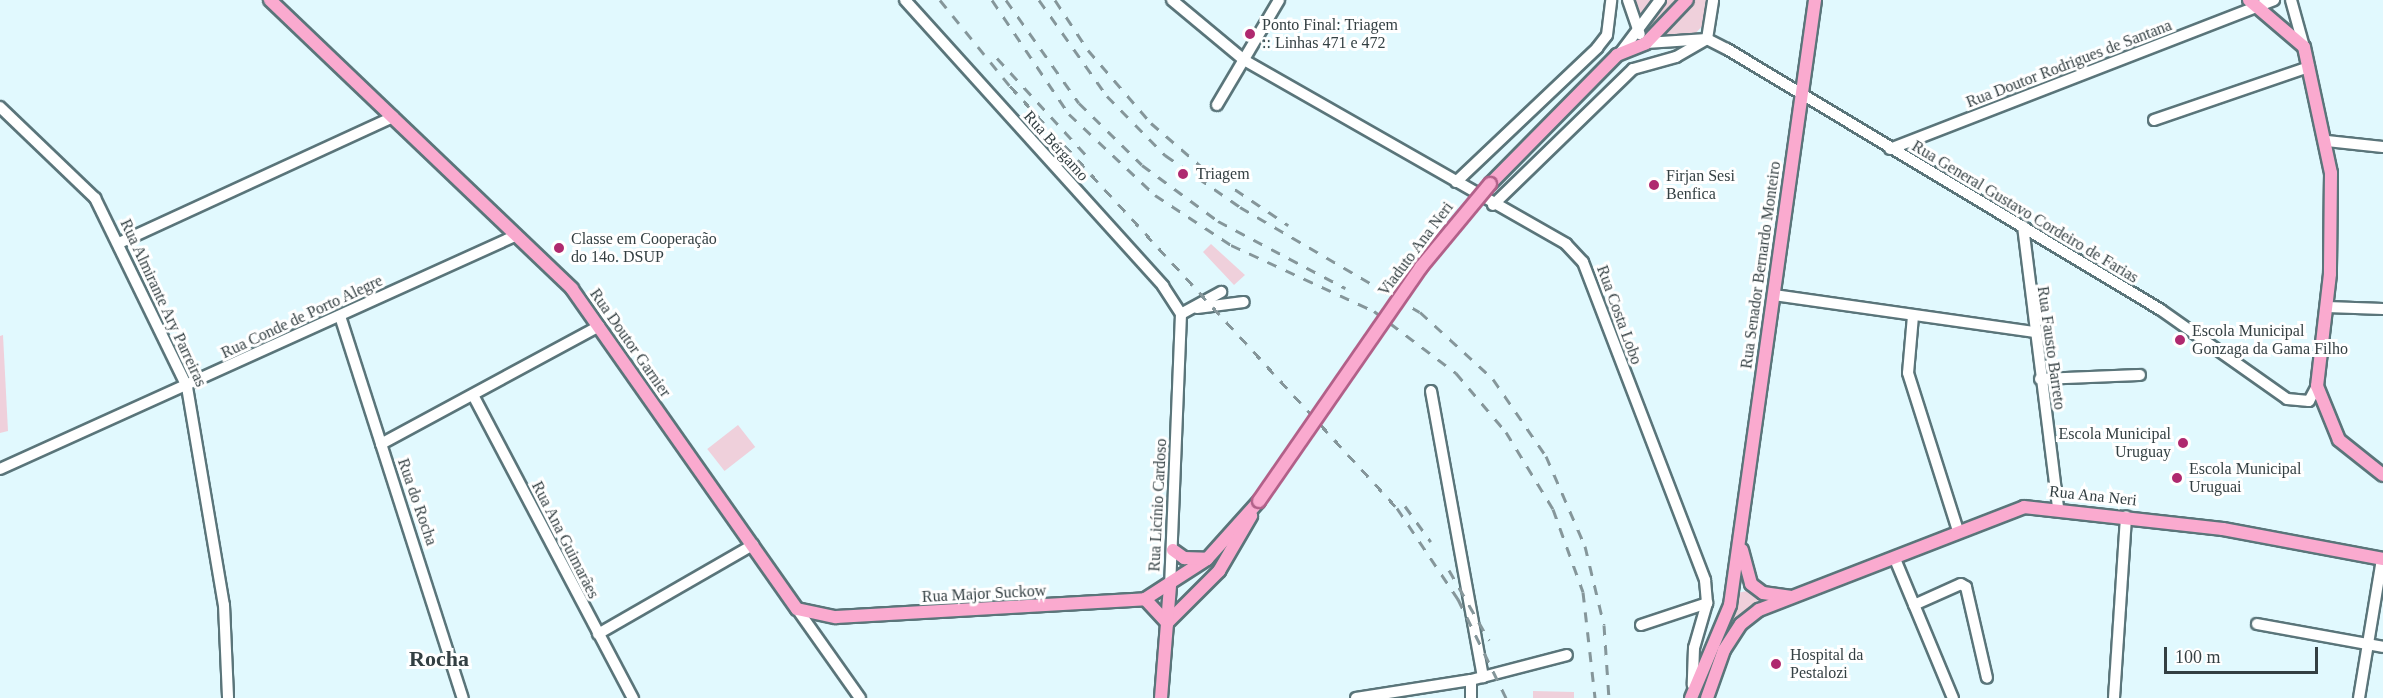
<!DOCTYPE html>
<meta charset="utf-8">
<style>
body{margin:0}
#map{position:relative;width:2383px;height:698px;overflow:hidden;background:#e1f9fe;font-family:"Times New Roman",serif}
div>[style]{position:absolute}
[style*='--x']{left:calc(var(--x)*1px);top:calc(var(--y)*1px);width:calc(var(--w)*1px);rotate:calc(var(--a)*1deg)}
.green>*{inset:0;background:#efd0db;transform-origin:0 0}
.roads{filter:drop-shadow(2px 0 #5a757a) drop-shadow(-2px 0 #5a757a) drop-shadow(0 2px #5a757a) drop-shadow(0 -2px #5a757a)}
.minor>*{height:10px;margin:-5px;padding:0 5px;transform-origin:5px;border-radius:5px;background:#fff}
.major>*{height:12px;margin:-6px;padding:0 6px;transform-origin:6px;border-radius:6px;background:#faaacf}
.rail>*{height:3px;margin-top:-1.5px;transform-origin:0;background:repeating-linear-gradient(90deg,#85969a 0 10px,transparent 0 20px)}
.bridges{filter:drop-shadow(2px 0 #b26089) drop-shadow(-2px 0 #b26089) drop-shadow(0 2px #b26089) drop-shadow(0 -2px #b26089)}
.major-bridge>*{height:12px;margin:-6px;padding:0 6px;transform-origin:6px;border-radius:6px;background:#faaacf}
.dots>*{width:16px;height:16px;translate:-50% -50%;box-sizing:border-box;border:3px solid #fff;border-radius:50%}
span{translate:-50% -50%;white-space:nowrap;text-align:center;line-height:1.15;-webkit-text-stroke:6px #fff;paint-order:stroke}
.poi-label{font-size:16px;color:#333f42}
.left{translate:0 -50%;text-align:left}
.right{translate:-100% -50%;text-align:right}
.street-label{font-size:16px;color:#333f42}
.district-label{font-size:22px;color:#333f42;font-weight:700}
.scale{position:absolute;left:2164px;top:647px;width:154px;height:27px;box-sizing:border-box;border:3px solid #333f42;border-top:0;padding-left:8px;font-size:18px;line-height:21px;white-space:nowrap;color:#333f42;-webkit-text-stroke:4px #fff;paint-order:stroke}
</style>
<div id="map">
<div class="green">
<i style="clip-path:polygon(1633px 0,1711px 0,1709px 19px,1691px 38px,1652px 38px,1642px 29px)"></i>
<i style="clip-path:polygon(1211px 244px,1245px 275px,1234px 285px,1203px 252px)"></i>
<i style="clip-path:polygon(3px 335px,8px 431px,0 433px,0 336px)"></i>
<i style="left:738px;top:425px;width:28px;height:39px;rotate:52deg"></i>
<i style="clip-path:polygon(1747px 591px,1760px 599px,1732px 620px,1737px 593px)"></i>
<i style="clip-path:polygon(1533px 691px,1574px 692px,1574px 698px,1533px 698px)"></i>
</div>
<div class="roads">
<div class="minor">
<i style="--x:905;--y:0;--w:385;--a:47.9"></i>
<i style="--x:1163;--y:286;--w:33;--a:57"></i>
<i style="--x:1181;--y:314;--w:271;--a:92.3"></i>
<i style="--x:1172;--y:0;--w:94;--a:39.8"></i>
<i style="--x:1244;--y:60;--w:371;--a:29.7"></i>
<i style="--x:1566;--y:244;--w:25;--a:47"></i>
<i style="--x:1583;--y:262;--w:341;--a:69"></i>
<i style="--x:1705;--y:580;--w:23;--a:85"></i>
<i style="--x:1707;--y:603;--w:47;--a:106.1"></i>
<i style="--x:1694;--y:648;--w:37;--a:92"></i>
<i style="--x:1628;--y:0;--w:36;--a:71"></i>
<i style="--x:2291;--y:0;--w:49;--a:74.5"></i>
<i style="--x:1646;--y:43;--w:61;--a:-3.8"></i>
<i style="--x:1707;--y:39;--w:22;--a:27"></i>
<i style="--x:1727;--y:49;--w:506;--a:31.02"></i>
<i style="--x:2161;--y:310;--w:154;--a:35.2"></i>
<i style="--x:2287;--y:399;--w:22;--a:5"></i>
<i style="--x:2309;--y:401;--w:17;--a:-62"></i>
<i style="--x:1621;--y:52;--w:65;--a:-53.1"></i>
<i style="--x:1217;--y:105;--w:122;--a:-59.4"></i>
<i style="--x:0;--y:107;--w:132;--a:43.8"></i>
<i style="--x:95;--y:198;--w:210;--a:64"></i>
<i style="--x:187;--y:387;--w:221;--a:80.4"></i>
<i style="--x:224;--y:605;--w:93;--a:87.5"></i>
<i style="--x:2154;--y:120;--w:164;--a:-18.9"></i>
<i style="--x:2327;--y:141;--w:56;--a:6.1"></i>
<i style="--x:1890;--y:149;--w:412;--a:-21.2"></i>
<i style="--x:1456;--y:182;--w:195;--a:-43.5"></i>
<i style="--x:1597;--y:48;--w:16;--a:-52"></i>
<i style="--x:1607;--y:35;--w:35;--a:-83"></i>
<i style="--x:1493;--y:205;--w:195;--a:-44.2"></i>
<i style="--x:1633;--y:69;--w:45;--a:-15.6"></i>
<i style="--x:1676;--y:57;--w:36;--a:-30"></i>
<i style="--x:1707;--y:39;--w:39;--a:-81"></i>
<i style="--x:2023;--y:226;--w:285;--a:82.9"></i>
<i style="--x:119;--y:243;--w:302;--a:-24.7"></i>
<i style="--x:1774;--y:295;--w:262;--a:8.1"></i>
<i style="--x:2327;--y:307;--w:56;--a:2"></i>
<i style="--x:1197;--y:308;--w:47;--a:-7.3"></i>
<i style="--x:1181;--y:314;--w:46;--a:-28.8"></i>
<i style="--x:340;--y:316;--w:401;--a:72.2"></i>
<i style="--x:1913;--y:316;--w:57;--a:95"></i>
<i style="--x:1908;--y:373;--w:166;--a:72.4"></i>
<i style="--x:2040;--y:379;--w:100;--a:-2.3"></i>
<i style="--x:1431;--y:391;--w:291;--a:79.7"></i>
<i style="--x:473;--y:395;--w:343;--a:62.2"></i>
<i style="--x:381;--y:444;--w:248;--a:-28.4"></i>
<i style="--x:0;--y:469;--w:567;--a:-24.35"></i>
<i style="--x:1895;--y:559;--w:151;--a:67.4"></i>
<i style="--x:1914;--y:605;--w:51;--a:-24.1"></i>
<i style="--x:1961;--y:584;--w:6;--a:31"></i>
<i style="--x:1966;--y:587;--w:93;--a:77"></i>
<i style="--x:797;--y:609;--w:109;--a:54.7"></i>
<i style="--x:2257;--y:624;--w:128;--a:10.3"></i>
<i style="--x:1641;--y:625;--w:70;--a:-18.4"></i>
<i style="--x:598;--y:634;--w:179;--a:-29.9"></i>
<i style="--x:1471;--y:680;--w:18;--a:90"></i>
<i style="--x:1356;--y:698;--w:116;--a:-8.9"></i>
<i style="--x:1471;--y:680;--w:99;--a:-14.6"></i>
<i style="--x:2114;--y:698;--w:182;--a:-86.2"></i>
<i style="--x:2359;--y:698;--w:141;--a:-80.6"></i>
</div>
<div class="major">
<i style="--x:270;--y:0;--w:418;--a:43.7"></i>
<i style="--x:572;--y:289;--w:391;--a:54.9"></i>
<i style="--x:797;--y:609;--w:40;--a:12"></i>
<i style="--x:836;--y:617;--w:310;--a:-3.3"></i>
<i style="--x:1145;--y:599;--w:74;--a:-32.8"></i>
<i style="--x:1207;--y:559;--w:78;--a:-48.1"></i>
<i style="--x:2249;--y:0;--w:72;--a:40.5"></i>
<i style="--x:2304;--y:47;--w:129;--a:77.9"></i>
<i style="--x:2331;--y:173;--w:101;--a:90.6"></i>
<i style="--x:2330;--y:274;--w:113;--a:96.6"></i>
<i style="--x:2317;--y:386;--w:58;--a:67.8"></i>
<i style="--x:2339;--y:440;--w:56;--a:38.5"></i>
<i style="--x:1490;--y:184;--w:181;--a:-45.4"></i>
<i style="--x:1617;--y:55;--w:31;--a:-22"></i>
<i style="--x:1646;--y:43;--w:59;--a:-46.4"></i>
<i style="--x:1173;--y:550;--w:14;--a:36"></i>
<i style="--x:1184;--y:558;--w:23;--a:2"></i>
<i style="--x:1742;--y:550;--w:35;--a:75"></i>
<i style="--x:1751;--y:584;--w:15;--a:37"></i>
<i style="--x:1763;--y:593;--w:27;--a:8"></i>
<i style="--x:1145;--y:599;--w:33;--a:47"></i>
<i style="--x:1167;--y:623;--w:74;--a:-45"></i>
<i style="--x:1219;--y:571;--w:64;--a:-59.8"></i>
<i style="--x:1161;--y:698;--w:113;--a:-85.4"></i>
<i style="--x:1691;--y:698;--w:101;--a:-67.2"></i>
<i style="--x:1730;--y:605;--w:611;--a:-82"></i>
<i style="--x:1707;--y:698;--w:51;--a:-70.5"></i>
<i style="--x:1724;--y:650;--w:31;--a:-57"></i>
<i style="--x:1741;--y:624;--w:23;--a:-38"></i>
<i style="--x:1759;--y:610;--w:284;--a:-21.2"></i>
<i style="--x:2024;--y:507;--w:200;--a:6.3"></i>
<i style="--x:2223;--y:529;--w:163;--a:10.6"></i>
</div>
</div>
<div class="rail">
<i style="--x:940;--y:0;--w:111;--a:50.9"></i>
<i style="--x:1010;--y:86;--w:573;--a:47.48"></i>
<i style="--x:1397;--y:508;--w:110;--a:56.2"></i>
<i style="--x:1458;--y:599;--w:110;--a:64.1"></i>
<i style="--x:992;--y:0;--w:138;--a:56"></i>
<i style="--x:1069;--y:114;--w:118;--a:43.3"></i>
<i style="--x:1155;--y:195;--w:91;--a:33.3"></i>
<i style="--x:1231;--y:245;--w:157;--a:24.8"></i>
<i style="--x:1374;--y:311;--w:103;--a:37.1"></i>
<i style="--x:1456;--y:373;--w:77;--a:49.7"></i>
<i style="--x:1506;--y:432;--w:90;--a:58.6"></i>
<i style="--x:1553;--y:509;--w:88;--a:70.1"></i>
<i style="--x:1583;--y:592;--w:107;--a:83.5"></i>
<i style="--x:1006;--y:0;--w:126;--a:54.7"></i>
<i style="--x:1079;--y:103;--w:88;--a:44.5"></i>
<i style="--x:1142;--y:165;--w:94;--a:36.4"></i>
<i style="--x:1218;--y:221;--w:144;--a:27.8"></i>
<i style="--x:1039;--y:0;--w:118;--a:54.7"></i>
<i style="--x:1107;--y:96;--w:83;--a:45.5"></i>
<i style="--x:1165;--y:155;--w:91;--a:34.7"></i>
<i style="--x:1240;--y:207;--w:208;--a:30.3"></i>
<i style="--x:1420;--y:312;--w:99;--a:42.5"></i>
<i style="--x:1493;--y:379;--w:93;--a:55.5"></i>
<i style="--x:1546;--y:456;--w:98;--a:66.6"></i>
<i style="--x:1585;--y:546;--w:81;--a:76.5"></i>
<i style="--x:1604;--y:625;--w:73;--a:86.1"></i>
<i style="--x:1055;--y:0;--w:60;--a:56.6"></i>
<i style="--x:1088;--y:50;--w:96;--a:49.2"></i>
<i style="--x:1151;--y:123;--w:67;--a:40.8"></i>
<i style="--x:1202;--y:167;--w:104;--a:34"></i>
<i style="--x:997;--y:58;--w:132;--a:47.5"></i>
<i style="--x:1405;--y:506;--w:44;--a:54.2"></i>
<i style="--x:1449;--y:570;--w:81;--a:60.3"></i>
</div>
<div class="bridges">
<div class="major-bridge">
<i style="--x:1259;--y:501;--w:285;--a:-55.3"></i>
<i style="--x:1421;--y:267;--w:108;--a:-50.3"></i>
</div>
</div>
<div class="dots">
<i style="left:1250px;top:34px;background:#af296f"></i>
<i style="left:1183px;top:174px;background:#af296f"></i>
<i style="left:1654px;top:185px;background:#af296f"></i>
<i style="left:559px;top:248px;background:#af296f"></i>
<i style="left:2180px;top:340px;background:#af296f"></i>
<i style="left:2183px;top:443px;background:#af296f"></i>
<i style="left:2177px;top:478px;background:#af296f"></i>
<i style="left:1776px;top:664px;background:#af296f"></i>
</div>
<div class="poi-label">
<span class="left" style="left:1262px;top:34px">Ponto Final: Triagem<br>:: Linhas 471 e 472</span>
<span class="left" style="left:1196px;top:174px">Triagem</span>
<span class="left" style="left:1666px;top:185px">Firjan Sesi<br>Benfica</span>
<span class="left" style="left:571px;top:248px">Classe em Cooperação<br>do 14o. DSUP</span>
<span class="left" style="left:2192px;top:340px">Escola Municipal<br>Gonzaga da Gama Filho</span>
<span class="right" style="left:2171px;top:443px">Escola Municipal<br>Uruguay</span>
<span class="left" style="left:2189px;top:478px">Escola Municipal<br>Uruguai</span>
<span class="left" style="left:1790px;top:664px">Hospital da<br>Pestalozi</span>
</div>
<div class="street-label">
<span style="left:2069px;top:64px;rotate:-21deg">Rua Doutor Rodrigues de Santana</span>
<span style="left:1056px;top:146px;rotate:48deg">Rua Bérgamo</span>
<span style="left:2025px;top:212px;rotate:31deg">Rua General Gustavo Cordeiro de Farias</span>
<span style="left:1416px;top:249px;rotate:-53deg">Viaduto Ana Neri</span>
<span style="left:1761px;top:265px;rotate:-82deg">Rua Senador Bernardo Monteiro</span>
<span style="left:163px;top:303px;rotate:65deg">Rua Almirante Ary Parreiras</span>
<span style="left:1619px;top:315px;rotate:70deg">Rua Costa Lobo</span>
<span style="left:302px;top:317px;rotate:-25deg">Rua Conde de Porto Alegre</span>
<span style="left:630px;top:343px;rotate:55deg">Rua Doutor Garnier</span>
<span style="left:2051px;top:348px;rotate:82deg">Rua Fausto Barreto</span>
<span style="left:2093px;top:496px;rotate:6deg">Rua Ana Neri</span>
<span style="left:417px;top:502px;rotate:71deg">Rua do Rocha</span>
<span style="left:1158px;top:505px;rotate:-87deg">Rua Licínio Cardoso</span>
<span style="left:565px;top:540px;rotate:63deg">Rua Ana Guimarães</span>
<span style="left:984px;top:594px;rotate:-3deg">Rua Major Suckow</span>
</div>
<div class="district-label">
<span style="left:439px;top:659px">Rocha</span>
</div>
<div class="scale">100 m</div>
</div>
